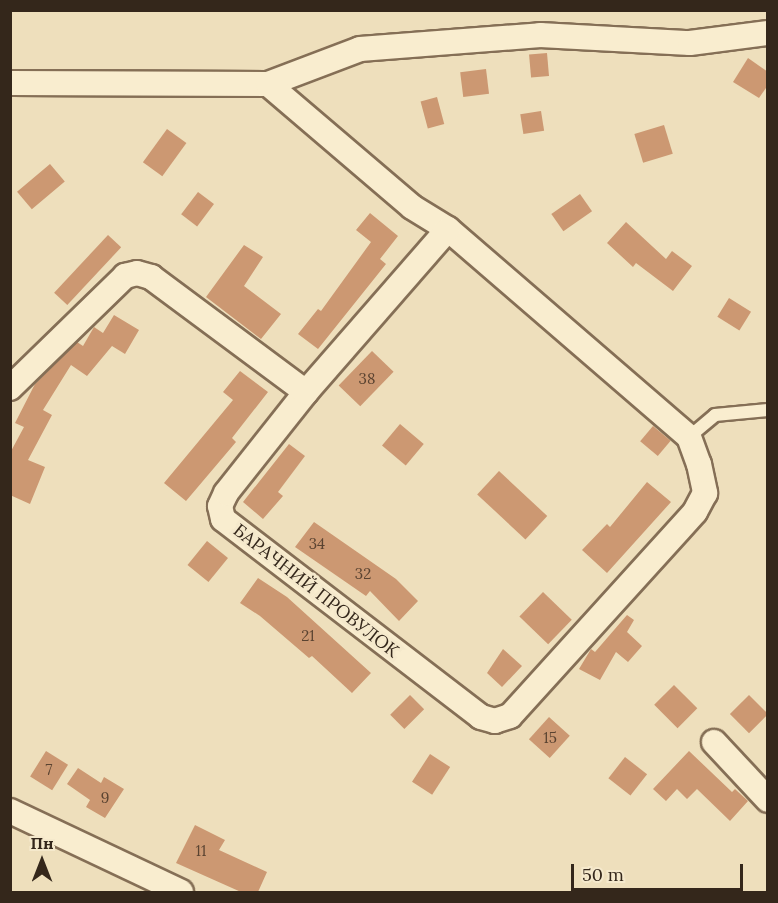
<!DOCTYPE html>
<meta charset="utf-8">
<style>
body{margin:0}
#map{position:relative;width:778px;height:903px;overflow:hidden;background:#eedfbc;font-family:Lora,serif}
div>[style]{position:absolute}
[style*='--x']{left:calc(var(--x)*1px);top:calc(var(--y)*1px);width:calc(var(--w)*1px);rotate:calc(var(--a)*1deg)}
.building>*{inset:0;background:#cc9872;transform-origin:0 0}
.roads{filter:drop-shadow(2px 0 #856f56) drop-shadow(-2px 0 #856f56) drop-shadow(0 2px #856f56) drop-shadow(0 -2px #856f56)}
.lane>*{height:12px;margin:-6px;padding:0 6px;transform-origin:6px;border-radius:6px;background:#f9edcf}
.street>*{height:24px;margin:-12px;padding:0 12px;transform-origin:12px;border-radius:12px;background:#f9edcf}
span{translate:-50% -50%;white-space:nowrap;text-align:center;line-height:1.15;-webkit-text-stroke:6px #f5e9cc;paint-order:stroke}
.number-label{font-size:15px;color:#5a4331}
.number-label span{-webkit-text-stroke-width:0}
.street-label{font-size:18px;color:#34271b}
.frame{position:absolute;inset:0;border:12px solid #34271b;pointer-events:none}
.north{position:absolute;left:12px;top:831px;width:60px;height:60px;-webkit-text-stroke:4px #f5e9cc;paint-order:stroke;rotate:0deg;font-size:16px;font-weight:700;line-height:24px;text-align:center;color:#34271b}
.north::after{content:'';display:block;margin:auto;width:21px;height:27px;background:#34271b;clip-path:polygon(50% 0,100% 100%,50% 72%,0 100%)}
.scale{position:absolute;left:571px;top:864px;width:172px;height:27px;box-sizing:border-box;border:3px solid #34271b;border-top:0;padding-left:8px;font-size:18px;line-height:21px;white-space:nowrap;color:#34271b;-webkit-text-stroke:4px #f5e9cc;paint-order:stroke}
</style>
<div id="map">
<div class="building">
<i style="left:547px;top:53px;width:23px;height:18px;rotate:85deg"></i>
<i style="clip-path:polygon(748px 58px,768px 72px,768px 85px,759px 98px,733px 82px)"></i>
<i style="left:486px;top:69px;width:25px;height:26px;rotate:83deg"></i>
<i style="left:437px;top:97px;width:28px;height:17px;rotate:75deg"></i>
<i style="left:541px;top:111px;width:20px;height:21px;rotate:81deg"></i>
<i style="left:664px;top:125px;width:30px;height:31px;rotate:73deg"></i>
<i style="left:167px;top:129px;width:24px;height:41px;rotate:36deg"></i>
<i style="left:50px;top:164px;width:23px;height:43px;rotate:50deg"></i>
<i style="left:198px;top:192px;width:20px;height:28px;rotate:37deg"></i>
<i style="left:580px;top:194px;width:21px;height:35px;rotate:55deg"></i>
<i style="clip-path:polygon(370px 213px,398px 236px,380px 259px,386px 264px,318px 349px,298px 334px,318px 309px,321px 311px,371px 242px,356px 230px)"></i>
<i style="clip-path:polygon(626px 222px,666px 259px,672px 251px,692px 266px,673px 291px,636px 263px,633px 267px,607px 243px)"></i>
<i style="left:108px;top:235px;width:18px;height:79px;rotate:43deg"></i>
<i style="clip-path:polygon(244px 245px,263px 257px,244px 286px,281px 314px,261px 339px,206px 297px)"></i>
<i style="left:729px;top:298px;width:26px;height:22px;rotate:32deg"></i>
<i style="clip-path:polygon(114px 315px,139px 330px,125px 354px,112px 346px,87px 376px,71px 365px,43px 410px,52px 415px,28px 460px,45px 467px,30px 504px,10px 495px,10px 453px,24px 427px,15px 423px,35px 384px,77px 342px,83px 346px,94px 327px,103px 333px)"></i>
<i style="left:372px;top:351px;width:30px;height:48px;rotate:44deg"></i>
<i style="clip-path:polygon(240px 371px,268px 392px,232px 438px,236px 442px,186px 501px,164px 483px,233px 400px,223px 392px)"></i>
<i style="left:400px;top:424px;width:31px;height:28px;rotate:40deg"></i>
<i style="left:653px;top:426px;width:23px;height:20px;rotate:40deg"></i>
<i style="clip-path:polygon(289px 444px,305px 456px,278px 492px,283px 496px,263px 519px,243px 502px)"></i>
<i style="left:499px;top:471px;width:66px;height:32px;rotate:43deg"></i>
<i style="clip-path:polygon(647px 482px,671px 502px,607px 573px,582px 550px,607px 524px,610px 527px)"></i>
<i style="clip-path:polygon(314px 522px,396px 579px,418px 601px,399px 621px,370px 591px,366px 596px,295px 547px)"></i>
<i style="left:207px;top:541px;width:27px;height:31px;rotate:39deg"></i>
<i style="clip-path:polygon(258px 578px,287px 597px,371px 673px,352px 693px,312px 656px,309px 658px,260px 616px,240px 603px)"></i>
<i style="left:543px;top:592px;width:40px;height:34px;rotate:44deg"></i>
<i style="clip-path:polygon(627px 615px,634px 620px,627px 632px,642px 646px,628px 662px,616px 652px,600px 680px,579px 669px,591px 649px,595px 652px)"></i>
<i style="clip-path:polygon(503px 649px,522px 666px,502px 687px,487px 673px)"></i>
<i style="left:674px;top:685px;width:33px;height:28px;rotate:45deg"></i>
<i style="left:410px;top:695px;width:20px;height:28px;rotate:45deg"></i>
<i style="left:749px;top:695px;width:27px;height:27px;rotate:45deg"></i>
<i style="left:549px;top:717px;width:28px;height:30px;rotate:42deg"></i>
<i style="left:46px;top:751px;width:26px;height:30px;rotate:32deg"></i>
<i style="clip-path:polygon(689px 751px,732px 792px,735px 789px,748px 801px,730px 821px,697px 789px,687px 799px,677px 789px,666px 801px,653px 789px)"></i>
<i style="left:430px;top:754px;width:24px;height:33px;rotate:33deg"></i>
<i style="left:625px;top:757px;width:28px;height:27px;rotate:38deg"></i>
<i style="clip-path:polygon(78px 768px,101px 783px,104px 777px,124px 789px,105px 818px,86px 807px,90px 800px,67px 784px)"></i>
<i style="clip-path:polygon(195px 825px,225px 840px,219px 850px,267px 872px,258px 892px,241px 892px,176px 863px)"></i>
</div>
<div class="roads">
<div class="lane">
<i style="--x:689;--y:437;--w:34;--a:-40"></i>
<i style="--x:715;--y:415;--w:53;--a:-5.4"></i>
</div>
<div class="street">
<i style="--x:10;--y:83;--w:258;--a:0.2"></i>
<i style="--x:268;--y:84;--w:98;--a:-20.8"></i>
<i style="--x:360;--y:49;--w:181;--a:-4.4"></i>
<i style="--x:540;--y:35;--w:150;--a:3.1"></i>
<i style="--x:690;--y:43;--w:79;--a:-7.3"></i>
<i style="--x:268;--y:84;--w:189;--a:40.5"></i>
<i style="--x:412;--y:207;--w:42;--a:31.4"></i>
<i style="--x:448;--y:229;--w:318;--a:40.8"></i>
<i style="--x:689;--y:437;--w:29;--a:70"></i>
<i style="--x:699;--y:464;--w:30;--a:78"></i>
<i style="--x:705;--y:493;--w:21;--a:118"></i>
<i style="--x:695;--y:512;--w:275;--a:132.2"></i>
<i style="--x:510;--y:716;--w:16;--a:162"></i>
<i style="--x:495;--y:721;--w:15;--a:-164"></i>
<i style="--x:481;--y:717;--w:325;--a:-142.5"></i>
<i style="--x:223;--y:519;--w:13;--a:-103"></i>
<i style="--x:220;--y:506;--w:14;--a:-65"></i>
<i style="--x:226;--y:493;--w:129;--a:-51.6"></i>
<i style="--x:306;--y:392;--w:216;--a:-48.9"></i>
<i style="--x:10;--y:388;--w:161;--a:-44.2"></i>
<i style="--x:125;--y:276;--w:12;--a:-14"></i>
<i style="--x:137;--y:273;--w:15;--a:16"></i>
<i style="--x:151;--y:277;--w:193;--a:36.6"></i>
<i style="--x:714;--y:742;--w:79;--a:47"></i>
<i style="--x:10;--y:811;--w:189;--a:25.3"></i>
</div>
</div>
<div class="number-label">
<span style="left:367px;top:379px">38</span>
<span style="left:317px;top:544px">34</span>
<span style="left:363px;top:574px">32</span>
<span style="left:308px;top:636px">21</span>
<span style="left:550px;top:738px">15</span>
<span style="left:49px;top:770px">7</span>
<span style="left:105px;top:798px">9</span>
<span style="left:201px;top:851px">11</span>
</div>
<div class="street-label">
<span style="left:316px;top:591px;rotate:38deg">БАРАЧНИЙ ПРОВУЛОК</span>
</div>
<div class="frame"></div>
<div class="north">Пн</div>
<div class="scale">50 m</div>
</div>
